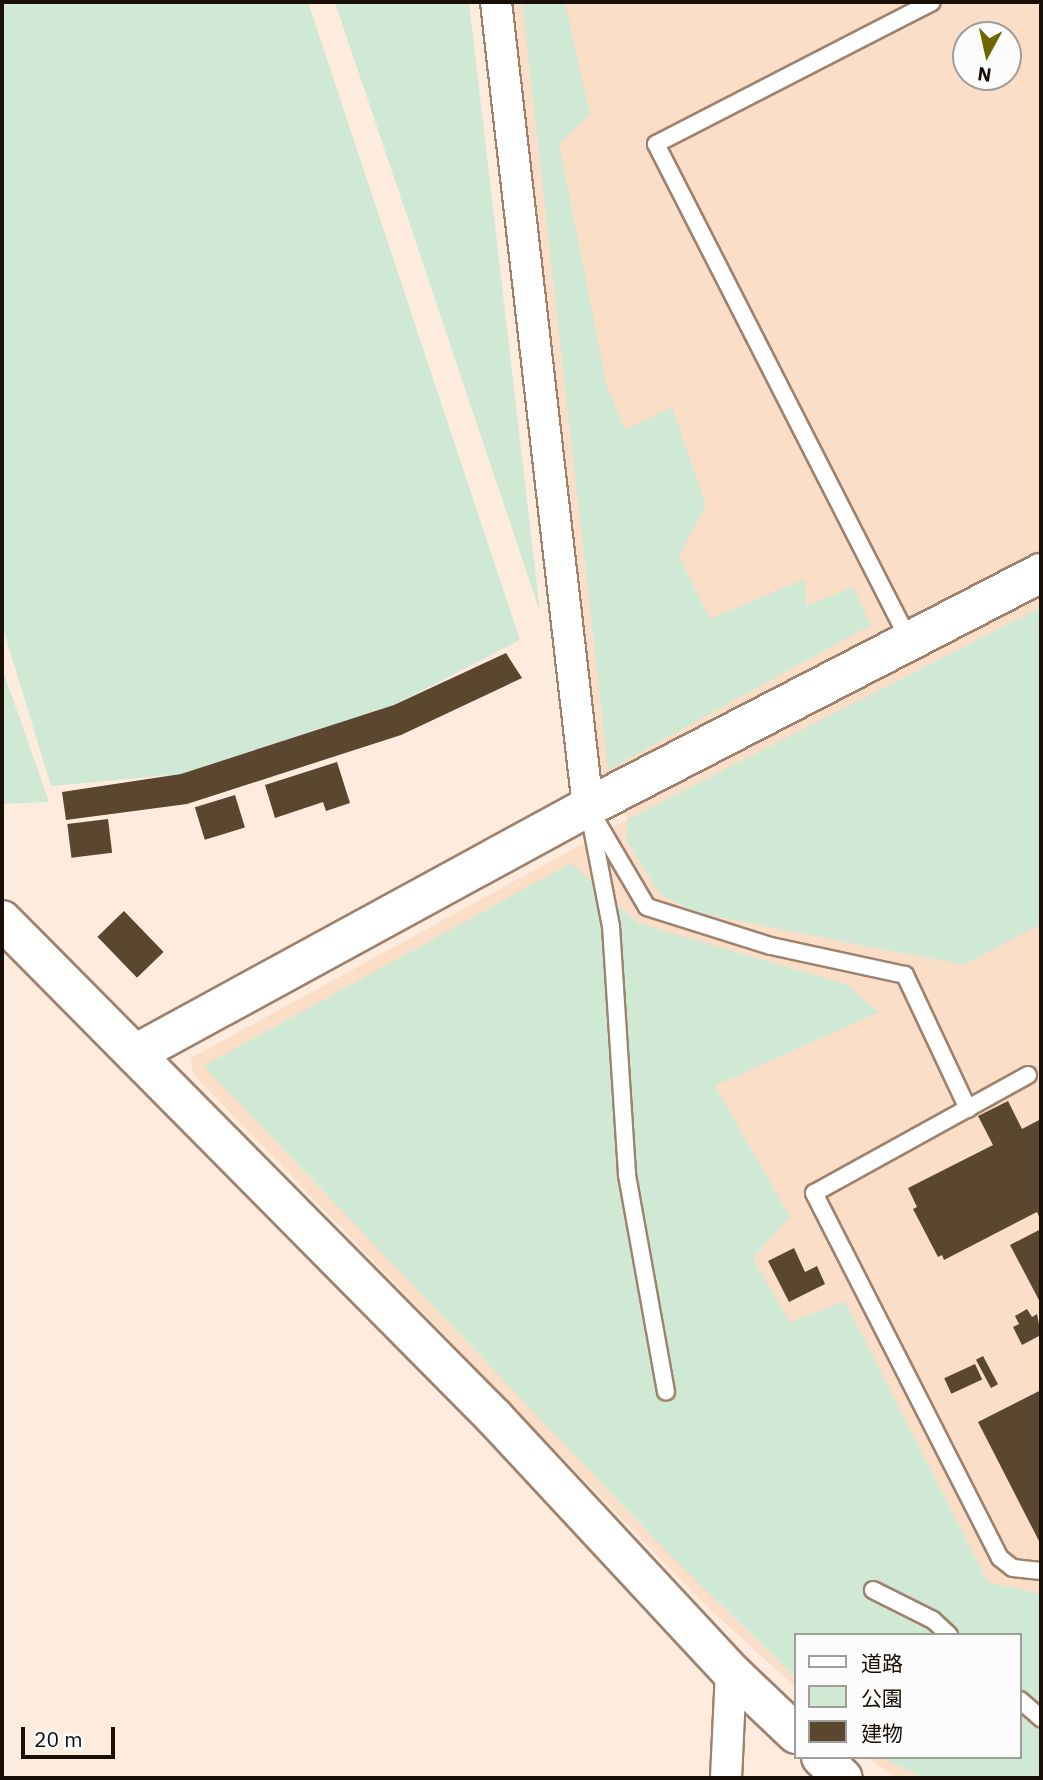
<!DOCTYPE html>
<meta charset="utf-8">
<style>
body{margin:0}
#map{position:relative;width:1043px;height:1780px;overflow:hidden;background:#fdebdd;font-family:"IBM Plex Sans","Noto Sans JP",sans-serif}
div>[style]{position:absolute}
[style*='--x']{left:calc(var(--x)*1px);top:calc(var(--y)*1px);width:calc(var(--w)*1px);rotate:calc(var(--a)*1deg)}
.built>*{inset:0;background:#fbdec7}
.green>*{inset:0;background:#d0e9d5}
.building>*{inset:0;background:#5b472f;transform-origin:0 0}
.roads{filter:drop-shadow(2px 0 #9e826d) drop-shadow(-2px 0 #9e826d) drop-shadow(0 2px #9e826d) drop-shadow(0 -2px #9e826d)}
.service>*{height:16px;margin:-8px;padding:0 8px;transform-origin:8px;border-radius:8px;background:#fff}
.minor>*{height:30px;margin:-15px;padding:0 15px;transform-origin:15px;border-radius:15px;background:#fff}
.tertiary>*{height:38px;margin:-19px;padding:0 19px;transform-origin:19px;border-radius:19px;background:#fff}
span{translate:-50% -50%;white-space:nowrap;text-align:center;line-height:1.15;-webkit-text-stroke:7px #fcfcfc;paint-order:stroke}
.frame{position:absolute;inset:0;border:4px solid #190f07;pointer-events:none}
.legend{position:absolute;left:794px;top:1633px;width:228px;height:126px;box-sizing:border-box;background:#fcfcfc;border:2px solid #a19d9a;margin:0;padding:9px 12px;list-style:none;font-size:21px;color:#190f07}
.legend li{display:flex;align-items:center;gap:14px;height:35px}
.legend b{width:35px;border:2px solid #a19d9a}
.north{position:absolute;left:952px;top:21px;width:70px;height:70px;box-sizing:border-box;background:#fcfcfc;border:2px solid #a19d9a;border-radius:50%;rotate:188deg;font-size:19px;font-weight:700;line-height:28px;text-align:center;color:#190f07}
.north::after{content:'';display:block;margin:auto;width:24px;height:32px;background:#6e6700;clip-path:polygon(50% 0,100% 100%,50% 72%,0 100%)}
.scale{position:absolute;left:21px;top:1727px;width:94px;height:32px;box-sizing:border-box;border:4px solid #190f07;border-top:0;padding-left:9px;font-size:21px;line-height:24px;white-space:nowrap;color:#190f07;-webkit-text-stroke:5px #fcfcfc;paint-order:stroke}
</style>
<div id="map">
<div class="built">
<i style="clip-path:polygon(evenodd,511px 2px,1041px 2px,1041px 1778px,895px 1778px,868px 1757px,1020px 1757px,1020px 1635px,796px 1635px,796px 1688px,700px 1600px,193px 1074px,191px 1058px,628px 819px,594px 766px,511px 2px,966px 35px,1008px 35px,1008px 77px,966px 77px,966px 35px)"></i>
</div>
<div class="green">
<i style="clip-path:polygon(2px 2px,308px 2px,520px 640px,394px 705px,181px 774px,51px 786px,2px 625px)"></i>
<i style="clip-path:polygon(335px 2px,469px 2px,540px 612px)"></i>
<i style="clip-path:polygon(522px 2px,565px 2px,590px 115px,559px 143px,607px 387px,625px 430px,672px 407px,706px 505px,679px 556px,710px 619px,805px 579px,806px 606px,853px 587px,871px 625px,608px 770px)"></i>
<i style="clip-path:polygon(1041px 607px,1041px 924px,964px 965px,697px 913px,660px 894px,626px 840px,628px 819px)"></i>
<i style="clip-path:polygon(2px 668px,49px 802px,2px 804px)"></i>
<i style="clip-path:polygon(571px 863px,638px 923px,845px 984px,879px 1012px,715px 1086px,790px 1216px,753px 1259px,790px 1322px,845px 1301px,988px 1582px,1041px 1594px,1041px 1778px,924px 1778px,881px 1757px,1020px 1757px,1020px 1635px,796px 1635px,796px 1678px,672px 1557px,204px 1066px)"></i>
</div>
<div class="building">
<i style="clip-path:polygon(506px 653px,522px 678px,401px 735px,187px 804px,66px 820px,62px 792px,181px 774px,394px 705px)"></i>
<i style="clip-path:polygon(337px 762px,350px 803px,326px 811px,323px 802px,275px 818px,265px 785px)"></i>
<i style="left:235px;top:795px;width:34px;height:42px;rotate:73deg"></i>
<i style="left:108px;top:819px;width:34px;height:41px;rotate:83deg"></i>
<i style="left:124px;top:911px;width:57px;height:37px;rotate:46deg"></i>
<i style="clip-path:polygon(1008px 1101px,1022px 1129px,1041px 1119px,1041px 1221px,1037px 1212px,944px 1260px,942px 1255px,938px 1257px,913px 1209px,917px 1207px,908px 1188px,993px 1145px,978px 1116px)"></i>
<i style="clip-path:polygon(1041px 1229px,1041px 1304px,1010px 1245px)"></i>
<i style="clip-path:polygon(794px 1248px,805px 1272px,817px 1266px,825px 1284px,789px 1302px,768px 1261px)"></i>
<i style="clip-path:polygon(1027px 1309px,1032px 1317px,1037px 1314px,1041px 1335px,1022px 1345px,1013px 1327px,1019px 1324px,1015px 1316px)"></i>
<i style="left:983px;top:1356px;width:32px;height:8px;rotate:62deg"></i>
<i style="left:975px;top:1364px;width:17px;height:34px;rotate:65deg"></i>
<i style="clip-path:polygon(1041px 1390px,1041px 1539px,1039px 1541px,978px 1422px)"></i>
</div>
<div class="roads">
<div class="service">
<i style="--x:910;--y:642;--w:559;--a:-117.02"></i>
<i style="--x:656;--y:144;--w:310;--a:-27.2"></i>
<i style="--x:588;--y:807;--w:121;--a:79.1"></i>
<i style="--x:611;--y:926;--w:250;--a:86.3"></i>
<i style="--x:627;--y:1175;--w:220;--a:79.8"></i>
<i style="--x:594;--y:817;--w:104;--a:59.5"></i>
<i style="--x:647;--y:907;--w:130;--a:17.5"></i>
<i style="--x:771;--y:946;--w:137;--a:12.2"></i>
<i style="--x:905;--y:975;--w:148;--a:64.8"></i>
<i style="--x:1028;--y:1075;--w:244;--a:151.1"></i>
<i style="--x:814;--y:1193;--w:410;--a:63"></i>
<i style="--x:1000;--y:1558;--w:16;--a:38"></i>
<i style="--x:1013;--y:1568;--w:28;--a:6"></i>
<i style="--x:873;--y:1590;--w:67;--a:26.6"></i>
<i style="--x:933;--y:1620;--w:22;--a:43"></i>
<i style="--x:1020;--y:1700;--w:28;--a:41"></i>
</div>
<div class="minor">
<i style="--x:496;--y:2;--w:810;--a:83.48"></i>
<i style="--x:726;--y:1778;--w:106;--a:-87.3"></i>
</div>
<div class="tertiary">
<i style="--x:2;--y:920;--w:701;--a:45.29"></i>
<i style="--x:495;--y:1418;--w:347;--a:47.1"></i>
<i style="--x:731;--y:1672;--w:90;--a:43.6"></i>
<i style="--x:135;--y:1054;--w:516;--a:-28.6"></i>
<i style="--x:588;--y:807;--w:510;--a:-27.32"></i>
<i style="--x:821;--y:1757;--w:30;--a:44"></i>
</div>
</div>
<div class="frame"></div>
<ul class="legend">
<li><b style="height:9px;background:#fff"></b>道路</li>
<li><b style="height:19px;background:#d0e9d5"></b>公園</li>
<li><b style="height:19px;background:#5b472f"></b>建物</li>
</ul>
<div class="north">N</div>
<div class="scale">20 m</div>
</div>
